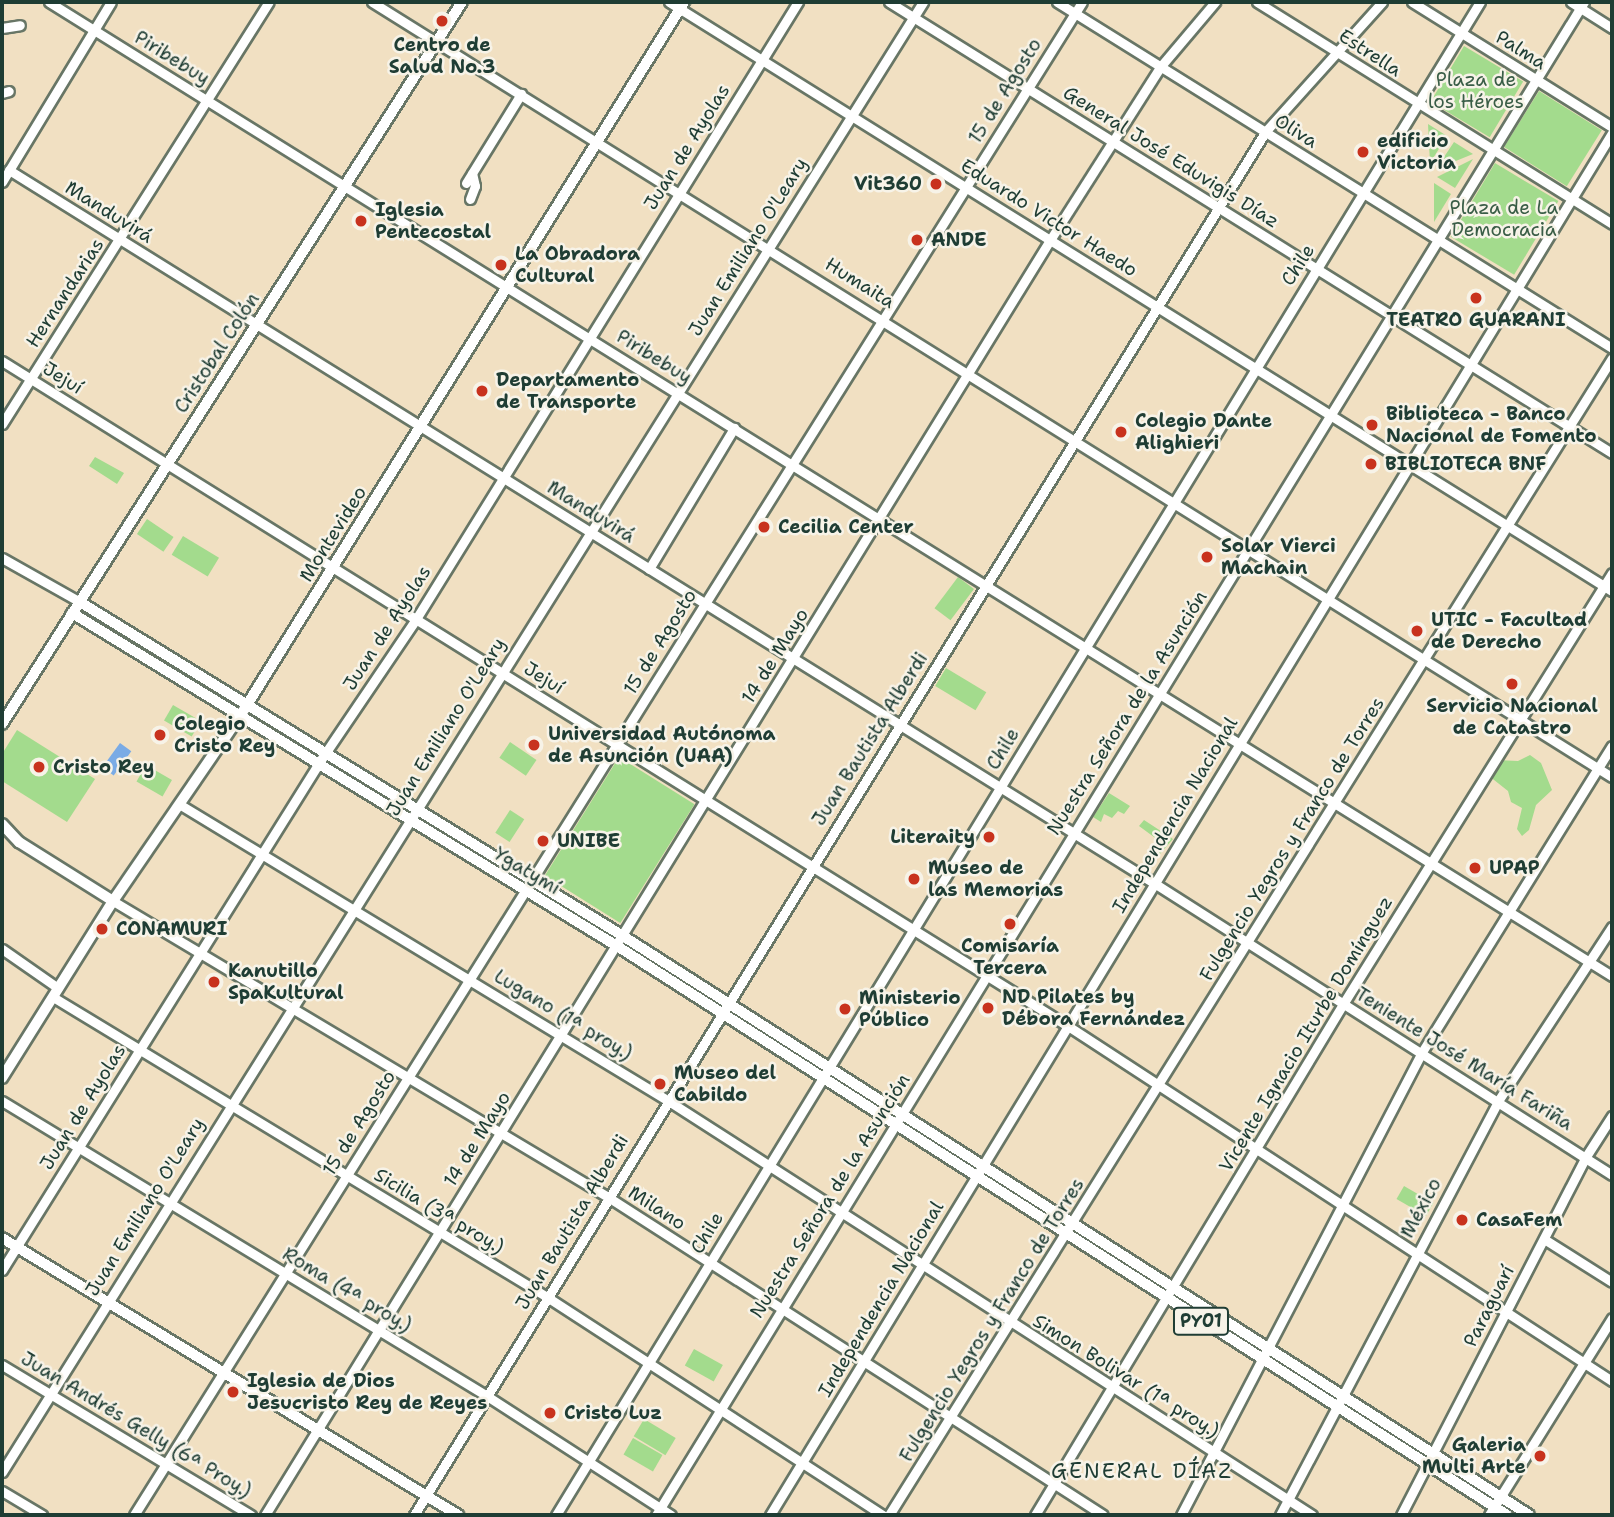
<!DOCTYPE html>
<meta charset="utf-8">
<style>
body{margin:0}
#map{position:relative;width:1614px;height:1517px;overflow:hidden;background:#f1e0c2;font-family:"Shantell Sans",sans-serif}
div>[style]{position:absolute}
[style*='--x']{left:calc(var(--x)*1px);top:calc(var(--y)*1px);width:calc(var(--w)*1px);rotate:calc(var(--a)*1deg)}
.green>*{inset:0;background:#a3db8d;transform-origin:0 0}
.water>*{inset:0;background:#7aabe5;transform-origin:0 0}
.roads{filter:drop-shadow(2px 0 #687666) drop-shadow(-2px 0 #687666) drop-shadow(0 2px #687666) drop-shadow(0 -2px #687666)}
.minor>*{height:9px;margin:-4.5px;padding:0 4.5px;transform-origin:4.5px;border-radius:4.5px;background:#fff}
.major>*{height:10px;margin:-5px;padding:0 5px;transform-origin:5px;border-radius:5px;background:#fff}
.dots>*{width:19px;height:19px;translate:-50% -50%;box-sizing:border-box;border:4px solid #f7f3e8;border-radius:50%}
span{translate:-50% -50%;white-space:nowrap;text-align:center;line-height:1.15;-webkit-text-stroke:5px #f7f3e8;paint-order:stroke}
.shield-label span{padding:2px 5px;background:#f7f3e8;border:2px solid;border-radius:5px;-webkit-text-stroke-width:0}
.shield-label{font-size:18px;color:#1f3d34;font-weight:700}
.poi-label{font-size:19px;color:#1f3d34;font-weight:700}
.left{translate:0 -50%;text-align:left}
.right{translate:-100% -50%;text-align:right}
.street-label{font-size:19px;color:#1f3d34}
.park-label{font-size:19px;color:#395d46}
.neighbourhood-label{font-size:21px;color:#1f3d34;letter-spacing:2px}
.frame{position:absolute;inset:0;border:4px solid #1f3d34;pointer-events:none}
</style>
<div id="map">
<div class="green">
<i style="left:1464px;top:46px;width:69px;height:65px;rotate:31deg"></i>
<i style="left:1539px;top:91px;width:74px;height:66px;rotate:32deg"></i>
<i style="clip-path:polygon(1428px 124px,1447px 136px,1430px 163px)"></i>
<i style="clip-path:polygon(1454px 142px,1473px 154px,1436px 169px)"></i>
<i style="clip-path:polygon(1473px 159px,1455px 188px,1437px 177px)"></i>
<i style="left:1495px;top:163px;width:74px;height:86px;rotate:31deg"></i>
<i style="clip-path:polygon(1434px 183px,1451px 194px,1434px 222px)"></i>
<i style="clip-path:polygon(95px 457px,124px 473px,117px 484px,89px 466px)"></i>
<i style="left:147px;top:519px;width:32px;height:18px;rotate:34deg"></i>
<i style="left:183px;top:536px;width:42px;height:22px;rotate:31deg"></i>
<i style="left:958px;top:577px;width:20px;height:39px;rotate:37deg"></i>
<i style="clip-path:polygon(86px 612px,236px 704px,236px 705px,85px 614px)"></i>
<i style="left:946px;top:668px;width:47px;height:21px;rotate:31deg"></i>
<i style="left:173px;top:705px;width:32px;height:18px;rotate:30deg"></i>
<i style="clip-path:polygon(17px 730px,95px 779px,67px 822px,2px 781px,2px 754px)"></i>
<i style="left:510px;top:742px;width:32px;height:19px;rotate:34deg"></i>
<i style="clip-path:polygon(1530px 755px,1541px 763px,1552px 790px,1536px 805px,1529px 830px,1522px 836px,1517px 829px,1522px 808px,1511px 802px,1508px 791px,1489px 776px,1496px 760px,1518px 761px)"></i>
<i style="left:619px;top:757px;width:89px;height:140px;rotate:32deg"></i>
<i style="left:146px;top:765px;width:30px;height:19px;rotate:30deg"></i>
<i style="clip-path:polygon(1109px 793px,1130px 806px,1124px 814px,1118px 811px,1112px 818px,1104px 814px,1101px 822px,1093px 817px)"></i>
<i style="left:510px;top:810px;width:17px;height:27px;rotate:33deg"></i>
<i style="clip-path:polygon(1144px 820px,1173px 839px,1159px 855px,1152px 850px,1158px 840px,1139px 826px)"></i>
<i style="left:1404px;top:1186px;width:34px;height:15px;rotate:30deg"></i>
<i style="left:694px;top:1349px;width:33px;height:19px;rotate:29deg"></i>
<i style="left:644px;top:1419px;width:37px;height:20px;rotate:31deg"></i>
<i style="left:633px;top:1438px;width:34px;height:19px;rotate:30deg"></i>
</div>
<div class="water">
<i style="left:120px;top:743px;width:14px;height:30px;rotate:36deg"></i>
</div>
<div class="roads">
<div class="minor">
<i style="--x:49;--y:2;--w:1842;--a:31.93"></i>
<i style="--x:372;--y:2;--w:1462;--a:32.01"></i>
<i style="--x:669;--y:2;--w:1112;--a:31.99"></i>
<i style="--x:889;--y:2;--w:852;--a:31.96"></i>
<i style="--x:1057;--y:2;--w:654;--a:31.94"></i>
<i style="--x:1257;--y:2;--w:419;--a:32"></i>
<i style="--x:1412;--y:2;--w:236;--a:32"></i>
<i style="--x:1571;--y:2;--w:49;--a:32.4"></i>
<i style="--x:2;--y:28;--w:18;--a:-9"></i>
<i style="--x:2;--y:93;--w:7;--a:-16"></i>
<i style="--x:9;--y:170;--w:1349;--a:31.91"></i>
<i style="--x:1154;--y:883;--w:543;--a:32.52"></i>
<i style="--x:2;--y:182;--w:210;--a:-58.8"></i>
<i style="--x:466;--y:183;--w:105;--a:-58.3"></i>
<i style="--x:470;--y:199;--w:14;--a:-69"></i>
<i style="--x:475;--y:186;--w:13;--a:-103"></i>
<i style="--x:2;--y:361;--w:1256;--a:31.96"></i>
<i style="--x:1068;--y:1026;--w:650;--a:33.13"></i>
<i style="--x:2;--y:424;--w:499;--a:-57.7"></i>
<i style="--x:2;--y:558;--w:90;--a:29.4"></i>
<i style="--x:649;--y:569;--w:165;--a:-58.9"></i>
<i style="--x:179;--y:804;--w:571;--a:31.24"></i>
<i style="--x:667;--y:1100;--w:767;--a:32.76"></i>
<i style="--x:113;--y:901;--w:577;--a:30.88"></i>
<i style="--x:608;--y:1197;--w:588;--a:32.72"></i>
<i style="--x:2;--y:949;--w:68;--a:34.9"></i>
<i style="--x:53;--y:997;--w:578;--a:31.27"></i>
<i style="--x:547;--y:1297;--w:401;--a:33"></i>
<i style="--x:2;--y:1101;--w:568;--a:31.31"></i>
<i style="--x:487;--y:1396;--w:219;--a:32.9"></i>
<i style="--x:1544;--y:1239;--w:80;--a:32.3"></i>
<i style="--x:2;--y:1270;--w:604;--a:-57.99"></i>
<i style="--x:322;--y:758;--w:168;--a:-55.9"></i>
<i style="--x:416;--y:619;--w:726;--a:-58.24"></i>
<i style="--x:2;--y:1365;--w:291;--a:31.1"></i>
<i style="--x:2;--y:1472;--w:1735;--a:-57.93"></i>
<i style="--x:2;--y:1491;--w:47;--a:31"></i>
<i style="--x:134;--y:1515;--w:1785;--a:-57.93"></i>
<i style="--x:265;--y:1515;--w:1497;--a:-58.38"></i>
<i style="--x:1050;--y:240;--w:206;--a:-57.5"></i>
<i style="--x:1161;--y:66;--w:84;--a:-49.8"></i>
<i style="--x:414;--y:1515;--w:1624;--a:-58.39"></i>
<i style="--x:1265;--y:132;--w:175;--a:-48"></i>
<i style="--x:556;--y:1515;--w:1773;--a:-58.59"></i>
<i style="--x:656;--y:1515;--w:1775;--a:-58.48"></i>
<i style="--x:770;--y:1515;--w:1618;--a:-58.65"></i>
<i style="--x:889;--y:1515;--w:1364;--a:-58"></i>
<i style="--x:1035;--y:1515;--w:597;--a:-58.92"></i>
<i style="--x:1343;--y:1004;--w:508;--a:-58.03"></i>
<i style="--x:1181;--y:1515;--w:522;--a:-62.5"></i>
<i style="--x:1422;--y:1052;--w:360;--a:-58.2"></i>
<i style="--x:1280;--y:1515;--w:468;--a:-62.2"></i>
<i style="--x:1498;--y:1101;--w:208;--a:-56.8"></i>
<i style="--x:1401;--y:1515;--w:402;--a:-62.7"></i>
<i style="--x:1585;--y:1158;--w:50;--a:-57.3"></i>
<i style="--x:1489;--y:1515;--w:232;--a:-58"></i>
</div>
<div class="major">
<i style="--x:80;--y:602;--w:637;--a:31.6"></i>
<i style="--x:623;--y:936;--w:1075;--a:32.58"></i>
<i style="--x:72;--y:613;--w:639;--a:31.43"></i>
<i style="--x:617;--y:946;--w:1056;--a:32.59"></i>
<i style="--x:2;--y:724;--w:856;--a:-57.5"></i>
<i style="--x:2;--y:824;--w:25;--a:47"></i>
<i style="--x:19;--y:842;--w:111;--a:32.1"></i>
<i style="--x:2;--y:1078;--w:209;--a:-57.9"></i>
<i style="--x:113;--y:901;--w:237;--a:-55.6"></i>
<i style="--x:247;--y:705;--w:828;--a:-58.13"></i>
<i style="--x:2;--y:1238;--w:534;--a:31.28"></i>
</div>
</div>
<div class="dots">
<i style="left:442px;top:21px;background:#c8321e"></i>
<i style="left:1363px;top:152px;background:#c8321e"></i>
<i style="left:936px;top:184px;background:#c8321e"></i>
<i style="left:361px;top:221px;background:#c8321e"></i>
<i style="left:917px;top:240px;background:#c8321e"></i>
<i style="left:501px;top:265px;background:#c8321e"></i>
<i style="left:1476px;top:298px;background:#c8321e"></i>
<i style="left:482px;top:391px;background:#c8321e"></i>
<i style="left:1372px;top:425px;background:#c8321e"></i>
<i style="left:1121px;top:432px;background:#c8321e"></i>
<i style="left:1371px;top:464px;background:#c8321e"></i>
<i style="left:764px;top:527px;background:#c8321e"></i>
<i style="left:1207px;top:557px;background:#c8321e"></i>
<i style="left:1417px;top:631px;background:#c8321e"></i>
<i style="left:1512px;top:684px;background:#c8321e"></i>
<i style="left:160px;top:735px;background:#c8321e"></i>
<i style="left:534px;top:745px;background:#c8321e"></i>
<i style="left:39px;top:767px;background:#c8321e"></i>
<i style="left:989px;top:837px;background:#c8321e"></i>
<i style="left:543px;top:841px;background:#c8321e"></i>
<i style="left:1475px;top:868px;background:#c8321e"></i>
<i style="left:914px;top:879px;background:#c8321e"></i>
<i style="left:1010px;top:924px;background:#c8321e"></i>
<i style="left:102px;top:929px;background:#c8321e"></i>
<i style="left:214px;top:982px;background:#c8321e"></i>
<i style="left:988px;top:1008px;background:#c8321e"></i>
<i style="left:845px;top:1009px;background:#c8321e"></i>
<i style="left:660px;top:1084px;background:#c8321e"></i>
<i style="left:1462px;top:1220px;background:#c8321e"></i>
<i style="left:233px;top:1392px;background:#c8321e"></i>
<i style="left:550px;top:1413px;background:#c8321e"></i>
<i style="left:1540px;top:1456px;background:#c8321e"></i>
</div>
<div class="shield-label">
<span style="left:1201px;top:1321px">PY01</span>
</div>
<div class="poi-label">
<span style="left:442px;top:56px">Centro de<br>Salud No.3</span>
<span class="left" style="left:1377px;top:152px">edificio<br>Victoria</span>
<span class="right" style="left:922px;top:184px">Vit360</span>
<span class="left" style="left:375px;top:221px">Iglesia<br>Pentecostal</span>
<span class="left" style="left:931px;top:240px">ANDE</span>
<span class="left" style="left:515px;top:265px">La Obradora<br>Cultural</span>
<span style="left:1476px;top:320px">TEATRO GUARANI</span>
<span class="left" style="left:496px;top:391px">Departamento<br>de Transporte</span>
<span class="left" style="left:1386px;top:425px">Biblioteca - Banco<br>Nacional de Fomento</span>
<span class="left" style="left:1135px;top:432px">Colegio Dante<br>Alighieri</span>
<span class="left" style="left:1385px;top:464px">BIBLIOTECA BNF</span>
<span class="left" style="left:778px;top:527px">Cecilia Center</span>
<span class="left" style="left:1221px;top:557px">Solar Vierci<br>Machain</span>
<span class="left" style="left:1431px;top:631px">UTIC - Facultad<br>de Derecho</span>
<span style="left:1512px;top:717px">Servicio Nacional<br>de Catastro</span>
<span class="left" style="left:174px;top:735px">Colegio<br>Cristo Rey</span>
<span class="left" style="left:548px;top:745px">Universidad Autónoma<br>de Asunción (UAA)</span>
<span class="left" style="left:53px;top:767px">Cristo Rey</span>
<span class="right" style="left:975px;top:837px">Literaity</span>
<span class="left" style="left:557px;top:841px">UNIBE</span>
<span class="left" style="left:928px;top:879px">Museo de<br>las Memorias</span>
<span class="left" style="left:1489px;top:868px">UPAP</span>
<span class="left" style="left:116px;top:929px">CONAMURI</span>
<span style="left:1010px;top:957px">Comisaría<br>Tercera</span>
<span class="left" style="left:228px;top:982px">Kanutillo<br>SpaKultural</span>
<span class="left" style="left:1002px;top:1008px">ND Pilates by<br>Débora Fernández</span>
<span class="left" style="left:859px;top:1009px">Ministerio<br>Público</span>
<span class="left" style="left:674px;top:1084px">Museo del<br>Cabildo</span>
<span class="left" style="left:1476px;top:1220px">CasaFem</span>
<span class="left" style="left:247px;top:1392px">Iglesia de Dios<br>Jesucristo Rey de Reyes</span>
<span class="left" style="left:564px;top:1413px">Cristo Luz</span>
<span class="right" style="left:1526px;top:1456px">Galeria<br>Multi Arte</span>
</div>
<div class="street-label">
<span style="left:1521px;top:50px;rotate:32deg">Palma</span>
<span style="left:1370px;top:53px;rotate:33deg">Estrella</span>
<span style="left:172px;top:58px;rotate:32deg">Piribebuy</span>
<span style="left:1005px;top:91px;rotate:-58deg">15 de Agosto</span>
<span style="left:1296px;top:131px;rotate:32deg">Oliva</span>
<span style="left:687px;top:147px;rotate:-58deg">Juan de Ayolas</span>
<span style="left:1171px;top:157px;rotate:32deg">General José Eduvigis Díaz</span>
<span style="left:109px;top:212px;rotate:32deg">Manduvirá</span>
<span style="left:1049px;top:218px;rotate:32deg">Eduardo Victor Haedo</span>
<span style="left:748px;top:247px;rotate:-58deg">Juan Emiliano O'Leary</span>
<span style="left:1298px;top:265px;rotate:-58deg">Chile</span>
<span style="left:860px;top:283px;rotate:32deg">Humaita</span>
<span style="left:65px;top:293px;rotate:-57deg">Hernandarias</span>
<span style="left:217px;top:353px;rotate:-57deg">Cristobal Colón</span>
<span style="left:654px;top:357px;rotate:32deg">Piribebuy</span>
<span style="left:63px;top:378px;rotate:32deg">Jejuí</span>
<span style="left:591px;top:512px;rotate:32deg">Manduvirá</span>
<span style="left:333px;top:534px;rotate:-58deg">Montevideo</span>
<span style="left:387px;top:628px;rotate:-57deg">Juan de Ayolas</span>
<span style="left:660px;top:642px;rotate:-58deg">15 de Agosto</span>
<span style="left:775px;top:656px;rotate:-58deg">14 de Mayo</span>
<span style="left:544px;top:678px;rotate:32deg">Jejuí</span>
<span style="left:1127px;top:713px;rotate:-58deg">Nuestra Señora de la Asunción</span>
<span style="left:446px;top:727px;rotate:-58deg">Juan Emiliano O'Leary</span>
<span style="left:870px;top:739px;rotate:-58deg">Juan Bautista Alberdi</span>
<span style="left:1003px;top:749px;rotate:-59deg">Chile</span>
<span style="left:1175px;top:815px;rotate:-59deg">Independencia Nacional</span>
<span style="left:1292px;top:839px;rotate:-58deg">Fulgencio Yegros y Franco de Torres</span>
<span style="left:527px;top:871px;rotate:31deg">Ygatymí</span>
<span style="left:563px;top:1015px;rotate:31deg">Lugano (1ª proy.)</span>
<span style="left:1306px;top:1034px;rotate:-59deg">Vicente Ignacio Iturbe Domínguez</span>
<span style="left:1464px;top:1059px;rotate:32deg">Teniente José María Fariña</span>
<span style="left:83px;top:1107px;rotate:-58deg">Juan de Ayolas</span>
<span style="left:359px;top:1123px;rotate:-58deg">15 de Agosto</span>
<span style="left:477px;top:1139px;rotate:-58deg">14 de Mayo</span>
<span style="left:830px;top:1196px;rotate:-58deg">Nuestra Señora de la Asunción</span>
<span style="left:145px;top:1207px;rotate:-58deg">Juan Emiliano O'Leary</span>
<span style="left:657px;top:1208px;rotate:33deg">Milano</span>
<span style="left:1421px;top:1208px;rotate:-62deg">México</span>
<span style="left:439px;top:1211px;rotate:31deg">Sicilia (3ª proy.)</span>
<span style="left:572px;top:1222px;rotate:-59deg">Juan Bautista Alberdi</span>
<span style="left:707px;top:1233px;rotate:-59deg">Chile</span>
<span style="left:347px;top:1290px;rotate:31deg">Roma (4ª proy.)</span>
<span style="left:881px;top:1299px;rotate:-59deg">Independencia Nacional</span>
<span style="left:1489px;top:1306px;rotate:-63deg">Paraguarí</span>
<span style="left:992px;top:1320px;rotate:-58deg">Fulgencio Yegros y Franco de Torres</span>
<span style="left:1126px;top:1376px;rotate:32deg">Simon Bolivar (1ª proy.)</span>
<span style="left:136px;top:1425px;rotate:31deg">Juan Andrés Gelly (6ª Proy.)</span>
</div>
<div class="park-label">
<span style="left:1476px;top:91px">Plaza de<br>los Héroes</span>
<span style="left:1504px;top:219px">Plaza de La<br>Democracia</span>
</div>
<div class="neighbourhood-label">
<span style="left:1142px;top:1471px">GENERAL DÍAZ</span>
</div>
<div class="frame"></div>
</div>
